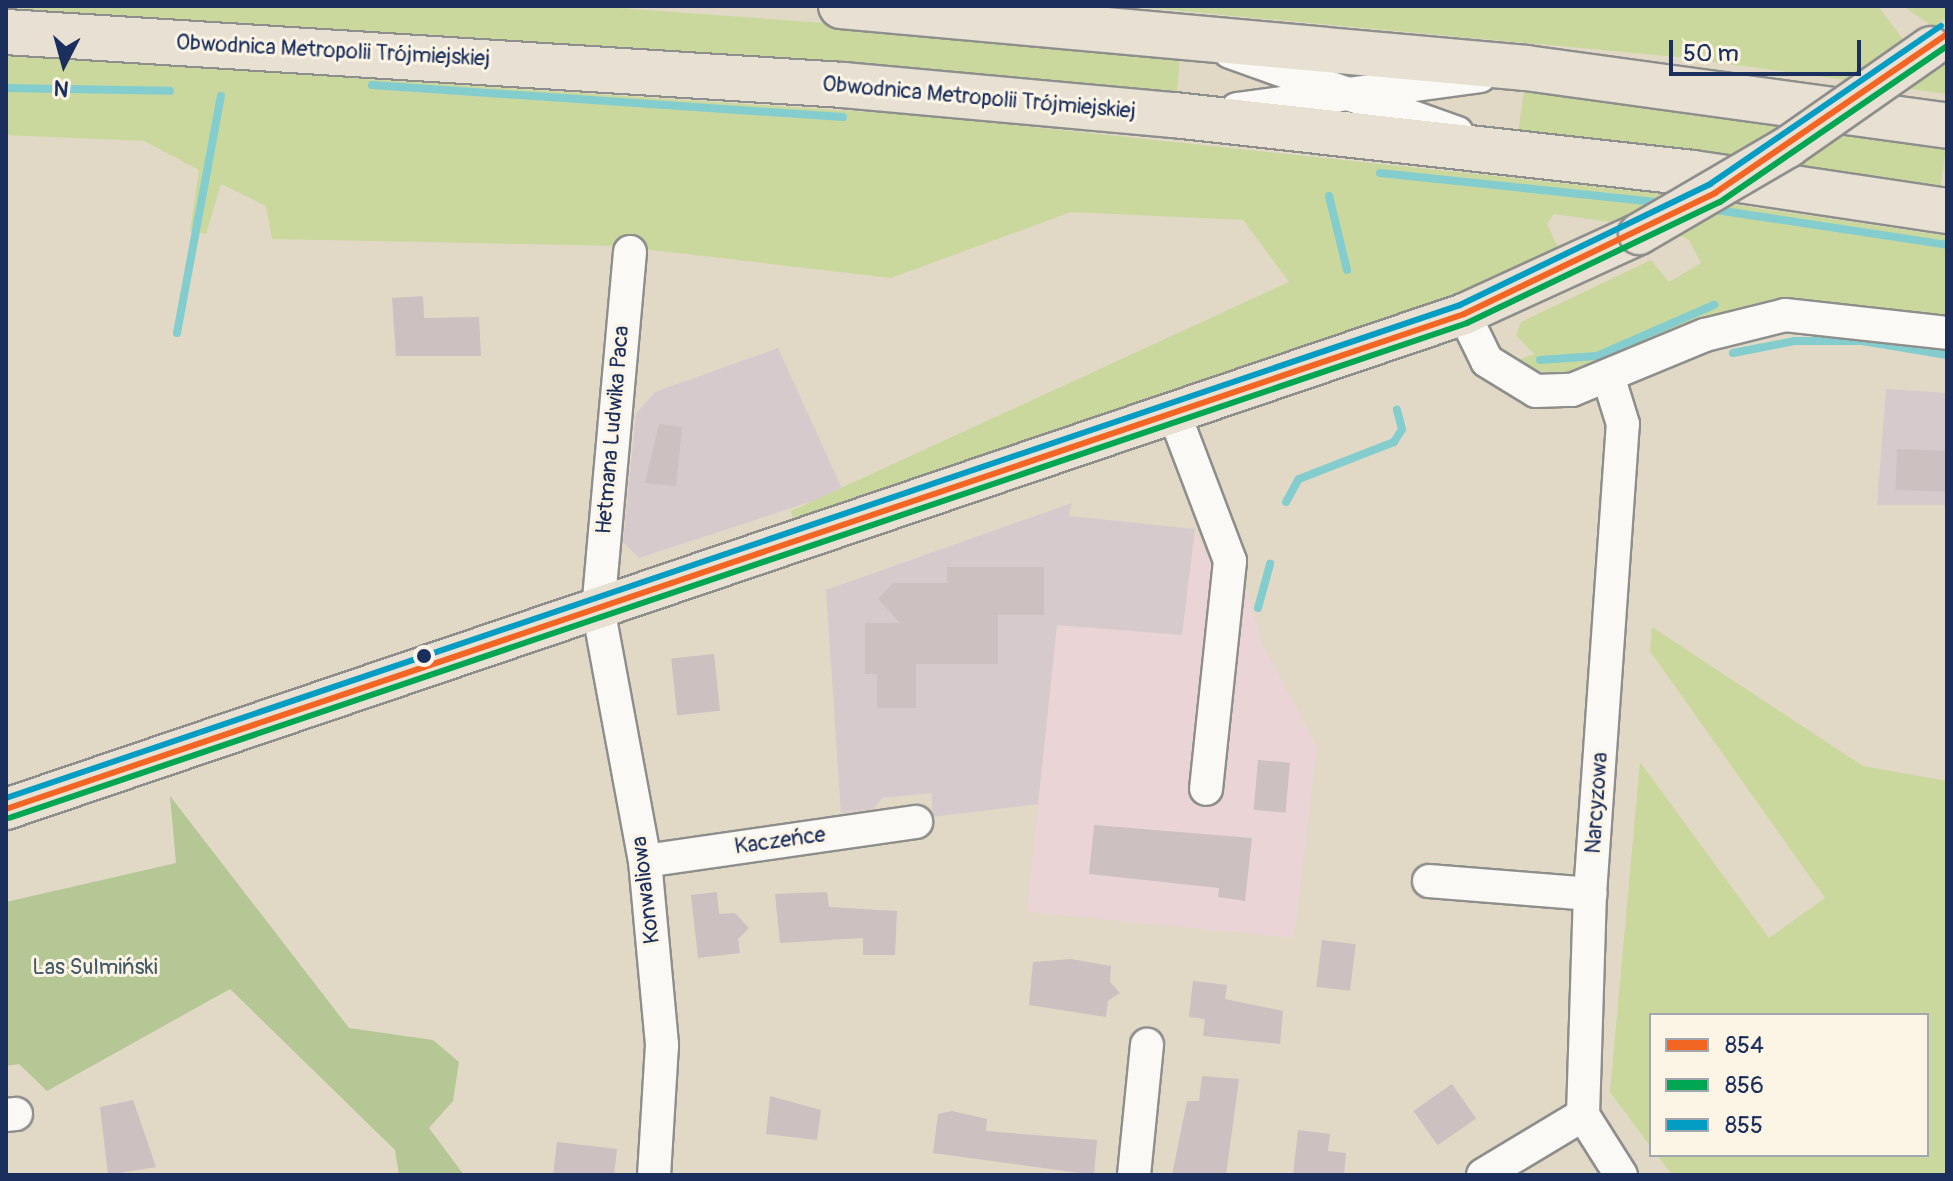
<!DOCTYPE html>
<meta charset="utf-8">
<style>
body{margin:0}
#map{position:relative;width:1953px;height:1181px;overflow:hidden;background:#e1d9c6;font-family:Pangolin,sans-serif}
div>[style]{position:absolute}
[style*='--x']{left:calc(var(--x)*1px);top:calc(var(--y)*1px);width:calc(var(--w)*1px);rotate:calc(var(--a)*1deg)}
.built>*{inset:0;background:#ead4d6}
.industrial>*{inset:0;background:#d7cacc}
.green>*{inset:0;background:#cad89e;transform-origin:0 0}
.forest>*{inset:0;background:#b5c795}
.stream>*{height:8px;margin:-4px;padding:0 4px;transform-origin:4px;border-radius:4px;background:#83cdce}
.building>*{inset:0;background:#ccc0c1;transform-origin:0 0}
.roads{filter:drop-shadow(2px 0 #8e8e8c) drop-shadow(-2px 0 #8e8e8c) drop-shadow(0 2px #8e8e8c) drop-shadow(0 -2px #8e8e8c)}
.minor>*{height:32px;margin:-16px;padding:0 16px;transform-origin:16px;border-radius:16px;background:#faf9f6}
.major>*{height:40px;margin:-20px;padding:0 20px;transform-origin:20px;border-radius:20px;background:#e7e0d3}
.highway>*{height:44px;margin:-22px;padding:0 22px;transform-origin:22px;border-radius:22px;background:#e7e0d3}
.bridges{filter:drop-shadow(2px 0 #8e8e8c) drop-shadow(-2px 0 #8e8e8c) drop-shadow(0 2px #8e8e8c) drop-shadow(0 -2px #8e8e8c)}
.major-bridge>*{height:40px;margin:-20px;padding:0 20px;transform-origin:20px;border-radius:20px;background:#e7e0d3}
.bus-1>*{height:6px;margin:-3px;padding:0 3px;transform-origin:3px;border-radius:3px;background:#f26522}
.bus-2>*{height:6px;margin:-3px;padding:0 3px;transform-origin:3px;border-radius:3px;background:#00a651}
.bus-3>*{height:6px;margin:-3px;padding:0 3px;transform-origin:3px;border-radius:3px;background:#039dc3}
.dots>*{width:22px;height:22px;translate:-50% -50%;box-sizing:border-box;border:4px solid #fcf5e5;border-radius:50%}
span{translate:-50% -50%;white-space:nowrap;text-align:center;line-height:1.15;-webkit-text-stroke:6px #fcf5e5;paint-order:stroke}
.street-label{font-size:22px;color:#1b2f5e}
.park-label{font-size:22px;color:#425966}
.frame{position:absolute;inset:0;border:8px solid #1b2f5e;pointer-events:none}
.legend{position:absolute;left:1649px;top:1013px;width:280px;height:144px;box-sizing:border-box;background:#fcf5e5;border:2px solid #a2a6af;margin:0;padding:10px 14px;list-style:none;font-size:24px;color:#1b2f5e}
.legend li{display:flex;align-items:center;gap:16px;height:40px}
.legend b{width:40px;border:2px solid #a2a6af}
.north{position:absolute;left:24px;top:24px;width:80px;height:80px;-webkit-text-stroke:6px #fcf5e5;paint-order:stroke;rotate:186deg;font-size:22px;font-weight:700;line-height:32px;text-align:center;color:#1b2f5e}
.north::after{content:'';display:block;margin:auto;width:28px;height:36px;background:#1b2f5e;clip-path:polygon(50% 0,100% 100%,50% 72%,0 100%)}
.scale{position:absolute;left:1669px;top:40px;width:192px;height:36px;box-sizing:border-box;border:4px solid #1b2f5e;border-top:0;padding-left:10px;font-size:24px;line-height:28px;white-space:nowrap;color:#1b2f5e;-webkit-text-stroke:6px #fcf5e5;paint-order:stroke}
</style>
<div id="map">
<div class="built">
<i style="clip-path:polygon(1195px 529px,1207px 555px,1248px 593px,1261px 641px,1317px 747px,1294px 938px,1027px 912px,1057px 625px,1182px 635px)"></i>
</div>
<div class="industrial">
<i style="clip-path:polygon(778px 348px,843px 491px,639px 558px,623px 542px,636px 414px,655px 392px)"></i>
<i style="clip-path:polygon(1886px 389px,1947px 393px,1947px 505px,1877px 505px)"></i>
<i style="clip-path:polygon(1072px 503px,1069px 516px,1195px 529px,1182px 635px,1057px 625px,1038px 804px,932px 817px,932px 793px,882px 798px,874px 809px,841px 813px,826px 590px)"></i>
</div>
<div class="green">
<i style="clip-path:polygon(6px 6px,592px 6px,1181px 49px,1176px 99px,6px 16px)"></i>
<i style="clip-path:polygon(1128px 6px,1878px 6px,1903px 39px,1891px 49px,1947px 67px,1947px 94px,1677px 57px)"></i>
<i style="clip-path:polygon(1903px 6px,1947px 6px,1947px 17px,1935px 28px)"></i>
<i style="clip-path:polygon(6px 55px,928px 116px,1655px 193px,1947px 236px,1947px 323px,1828px 304px,1572px 374px,1538px 371px,1516px 361px,1534px 354px,1516px 335px,1521px 322px,1651px 260px,1669px 282px,1701px 263px,1689px 240px,1630px 214px,1610px 222px,1554px 214px,1547px 224px,1561px 254px,1542px 265px,797px 531px,791px 511px,1289px 282px,1243px 220px,1071px 212px,891px 278px,618px 246px,272px 239px,266px 206px,221px 184px,206px 234px,190px 231px,199px 170px,144px 141px,6px 135px)"></i>
<i style="left:1525px;top:83px;width:426px;height:54px;rotate:8deg"></i>
<i style="clip-path:polygon(1652px 627px,1863px 766px,1947px 781px,1947px 1175px,1672px 1175px,1657px 1155px,1927px 1155px,1927px 1015px,1651px 1015px,1651px 1147px,1610px 1092px,1640px 762px,1769px 938px,1825px 898px,1650px 651px)"></i>
</div>
<div class="forest">
<i style="clip-path:polygon(170px 796px,349px 1028px,433px 1040px,459px 1062px,453px 1101px,429px 1128px,464px 1175px,399px 1175px,395px 1150px,230px 989px,47px 1091px,19px 1064px,6px 1066px,6px 902px,176px 863px)"></i>
</div>
<div class="stream">
<i style="--x:372;--y:85;--w:472;--a:3.9"></i>
<i style="--x:6;--y:88;--w:164;--a:1"></i>
<i style="--x:1380;--y:173;--w:287;--a:6"></i>
<i style="--x:1329;--y:196;--w:76;--a:76.3"></i>
<i style="--x:1710;--y:209;--w:240;--a:8.6"></i>
<i style="--x:177;--y:333;--w:241;--a:-79.5"></i>
<i style="--x:1733;--y:353;--w:63;--a:-11"></i>
<i style="--x:1795;--y:341;--w:67;--a:0"></i>
<i style="--x:1862;--y:341;--w:86;--a:9.4"></i>
<i style="--x:1540;--y:360;--w:57;--a:-4"></i>
<i style="--x:1597;--y:356;--w:128;--a:-23.6"></i>
<i style="--x:1286;--y:502;--w:26;--a:-61"></i>
<i style="--x:1299;--y:479;--w:102;--a:-21.3"></i>
<i style="--x:1394;--y:442;--w:15;--a:-58"></i>
<i style="--x:1402;--y:429;--w:20;--a:-105"></i>
<i style="--x:1258;--y:608;--w:46;--a:-74.7"></i>
</div>
<div class="building">
<i style="clip-path:polygon(423px 296px,424px 318px,479px 317px,481px 356px,396px 356px,392px 298px)"></i>
<i style="clip-path:polygon(659px 424px,682px 427px,676px 486px,645px 483px)"></i>
<i style="left:1897px;top:449px;width:50px;height:41px;rotate:2deg"></i>
<i style="clip-path:polygon(947px 567px,1044px 567px,1044px 615px,998px 615px,998px 664px,916px 664px,916px 708px,877px 708px,877px 674px,865px 674px,865px 623px,900px 623px,878px 599px,893px 583px,947px 583px)"></i>
<i style="left:714px;top:654px;width:57px;height:43px;rotate:84deg"></i>
<i style="left:1258px;top:760px;width:32px;height:50px;rotate:5deg"></i>
<i style="clip-path:polygon(1094px 825px,1252px 838px,1245px 901px,1218px 897px,1219px 888px,1089px 874px)"></i>
<i style="clip-path:polygon(717px 892px,719px 914px,735px 913px,749px 928px,738px 939px,740px 953px,698px 958px,691px 895px)"></i>
<i style="clip-path:polygon(827px 892px,829px 907px,897px 911px,895px 955px,863px 955px,863px 938px,780px 943px,775px 894px)"></i>
<i style="left:1322px;top:940px;width:34px;height:47px;rotate:7deg"></i>
<i style="clip-path:polygon(1071px 959px,1111px 966px,1110px 982px,1120px 993px,1108px 1001px,1106px 1017px,1029px 1005px,1033px 962px)"></i>
<i style="clip-path:polygon(1193px 981px,1227px 985px,1225px 999px,1283px 1011px,1280px 1044px,1203px 1036px,1205px 1019px,1189px 1017px)"></i>
<i style="clip-path:polygon(1202px 1076px,1239px 1079px,1226px 1175px,1172px 1175px,1187px 1101px,1199px 1101px)"></i>
<i style="left:1452px;top:1084px;width:42px;height:47px;rotate:55deg"></i>
<i style="clip-path:polygon(770px 1096px,821px 1110px,817px 1140px,766px 1134px)"></i>
<i style="clip-path:polygon(133px 1100px,156px 1167px,108px 1175px,100px 1107px)"></i>
<i style="clip-path:polygon(952px 1111px,987px 1119px,986px 1131px,1097px 1140px,1094px 1175px,933px 1153px,938px 1114px)"></i>
<i style="clip-path:polygon(1298px 1130px,1330px 1134px,1328px 1151px,1346px 1153px,1344px 1175px,1293px 1175px)"></i>
<i style="clip-path:polygon(557px 1142px,617px 1149px,614px 1175px,553px 1175px)"></i>
</div>
<div class="roads">
<div class="minor">
<i style="--x:1230;--y:52;--w:241;--a:19.6"></i>
<i style="--x:1237;--y:109;--w:245;--a:-7.7"></i>
<i style="--x:630;--y:252;--w:357;--a:95.1"></i>
<i style="--x:598;--y:608;--w:257;--a:79.5"></i>
<i style="--x:645;--y:861;--w:185;--a:84.7"></i>
<i style="--x:662;--y:1045;--w:130;--a:93.5"></i>
<i style="--x:1464;--y:314;--w:52;--a:63.9"></i>
<i style="--x:1487;--y:361;--w:57;--a:31.5"></i>
<i style="--x:1536;--y:391;--w:36;--a:-2"></i>
<i style="--x:1572;--y:390;--w:144;--a:-22.5"></i>
<i style="--x:1705;--y:335;--w:82;--a:-14"></i>
<i style="--x:1785;--y:315;--w:163;--a:6.3"></i>
<i style="--x:1175;--y:416;--w:155;--a:69.2"></i>
<i style="--x:1230;--y:561;--w:229;--a:96"></i>
<i style="--x:645;--y:861;--w:274;--a:-8.2"></i>
<i style="--x:1429;--y:881;--w:162;--a:4.6"></i>
<i style="--x:6;--y:1115;--w:10;--a:-6"></i>
<i style="--x:1583;--y:1115;--w:71;--a:57.7"></i>
<i style="--x:1134;--y:1175;--w:131;--a:-84.3"></i>
<i style="--x:1483;--y:1175;--w:117;--a:-31"></i>
<i style="--x:1583;--y:1115;--w:221;--a:-88.2"></i>
<i style="--x:1590;--y:894;--w:471;--a:-86"></i>
<i style="--x:1623;--y:424;--w:47;--a:-107.3"></i>
</div>
<div class="major">
<i style="--x:6;--y:809;--w:1540;--a:-18.75"></i>
<i style="--x:1464;--y:314;--w:192;--a:-24.6"></i>
</div>
<div class="highway">
<i style="--x:841;--y:6;--w:688;--a:5.17"></i>
<i style="--x:1526;--y:68;--w:425;--a:7.8"></i>
<i style="--x:6;--y:32;--w:839;--a:3.62"></i>
<i style="--x:843;--y:85;--w:332;--a:5.2"></i>
<i style="--x:1174;--y:115;--w:522;--a:6.38"></i>
<i style="--x:1693;--y:173;--w:257;--a:8.5"></i>
</div>
</div>
<div class="bridges">
<div class="major-bridge">
<i style="--x:1639;--y:234;--w:173;--a:-30.3"></i>
<i style="--x:1788;--y:147;--w:174;--a:-35"></i>
</div>
</div>
<div class="bus-1">
<i style="--x:6;--y:809;--w:1540;--a:-18.75"></i>
<i style="--x:1464;--y:314;--w:279;--a:-25.7"></i>
<i style="--x:1715;--y:193;--w:281;--a:-34.4"></i>
</div>
<div class="bus-2">
<i style="--x:9;--y:818;--w:1540;--a:-18.75"></i>
<i style="--x:1467;--y:323;--w:280;--a:-25.6"></i>
<i style="--x:1720;--y:202;--w:275;--a:-34.5"></i>
</div>
<div class="bus-3">
<i style="--x:6;--y:798;--w:1535;--a:-18.73"></i>
<i style="--x:1460;--y:305;--w:278;--a:-25.8"></i>
<i style="--x:1710;--y:184;--w:280;--a:-34.4"></i>
</div>
<div class="dots">
<i style="left:424px;top:656px;background:#1b2f5e"></i>
</div>
<div class="street-label">
<span style="left:333px;top:51px;rotate:3deg">Obwodnica Metropolii Trójmiejskiej</span>
<span style="left:979px;top:98px;rotate:5deg">Obwodnica Metropolii Trójmiejskiej</span>
<span style="left:613px;top:430px;rotate:-85deg">Hetmana Ludwika Paca</span>
<span style="left:1597px;top:803px;rotate:-86deg">Narcyzowa</span>
<span style="left:780px;top:841px;rotate:-8deg">Kaczeńce</span>
<span style="left:646px;top:890px;rotate:-97deg">Konwaliowa</span>
</div>
<div class="park-label">
<span style="left:95px;top:968px">Las Sulmiński</span>
</div>
<div class="frame"></div>
<ul class="legend">
<li><b style="height:10px;background:#f26522"></b>854</li>
<li><b style="height:10px;background:#00a651"></b>856</li>
<li><b style="height:10px;background:#039dc3"></b>855</li>
</ul>
<div class="north">N</div>
<div class="scale">50 m</div>
</div>
